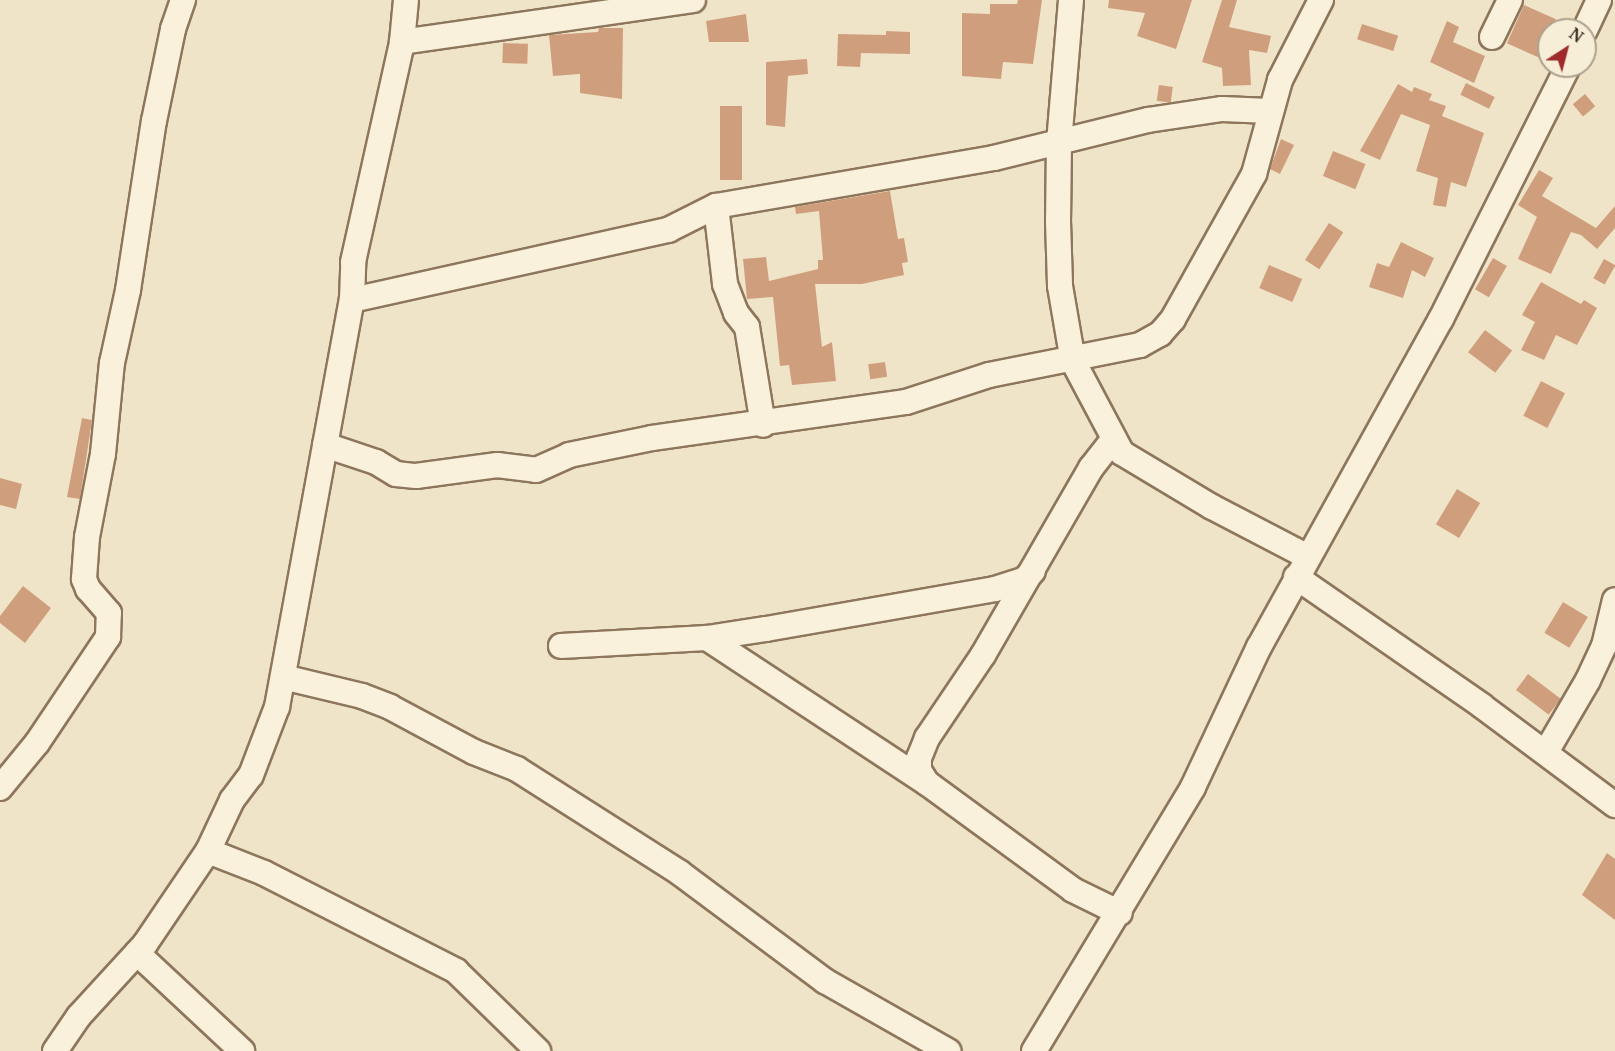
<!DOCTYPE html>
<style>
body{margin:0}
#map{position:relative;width:1615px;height:1051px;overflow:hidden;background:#f0e4c8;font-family:"Noto Serif",serif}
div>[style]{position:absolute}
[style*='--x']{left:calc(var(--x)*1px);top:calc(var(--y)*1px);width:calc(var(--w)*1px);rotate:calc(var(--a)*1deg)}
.building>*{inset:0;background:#cf9f7d;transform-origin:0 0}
.roads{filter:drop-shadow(2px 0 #8d765c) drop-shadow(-2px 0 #8d765c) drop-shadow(0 2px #8d765c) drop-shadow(0 -2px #8d765c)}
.minor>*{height:24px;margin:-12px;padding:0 12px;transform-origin:12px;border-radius:12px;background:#faf1dc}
span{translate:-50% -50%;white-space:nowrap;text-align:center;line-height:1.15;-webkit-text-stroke:4.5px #f7eed8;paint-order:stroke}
.north{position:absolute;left:1537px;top:18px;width:60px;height:60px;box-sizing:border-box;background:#f7eed8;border:2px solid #ada18e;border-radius:50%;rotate:36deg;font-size:16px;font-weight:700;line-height:24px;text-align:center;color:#3d2e20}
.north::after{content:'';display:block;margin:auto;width:21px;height:27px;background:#9e2a2b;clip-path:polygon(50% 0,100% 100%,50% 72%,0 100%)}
</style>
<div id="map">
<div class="building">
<i style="clip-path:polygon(1018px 0,1042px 0,1033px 64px,1003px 62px,1001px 79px,962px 76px,962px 13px,990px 14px,990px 4px,1017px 4px)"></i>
<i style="clip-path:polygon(1109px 0,1192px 0,1176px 49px,1137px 36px,1145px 13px,1108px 8px)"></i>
<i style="clip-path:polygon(1222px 0,1237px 0,1229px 27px,1271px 36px,1267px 53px,1249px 50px,1251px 85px,1223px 86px,1222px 68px,1202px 62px)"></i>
<i style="left:1524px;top:5px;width:35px;height:42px;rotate:24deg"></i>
<i style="clip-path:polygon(746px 14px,749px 42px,709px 42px,706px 21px)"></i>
<i style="clip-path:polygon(1447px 21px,1459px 27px,1453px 42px,1485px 56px,1474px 83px,1430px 62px)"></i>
<i style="left:1362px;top:24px;width:38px;height:16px;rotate:18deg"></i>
<i style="clip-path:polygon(599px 28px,623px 28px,622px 99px,580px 93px,580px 74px,553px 76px,549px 35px,598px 32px)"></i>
<i style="clip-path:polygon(886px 31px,910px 32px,910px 54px,861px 53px,860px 67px,837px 66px,838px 34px,886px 35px)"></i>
<i style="left:503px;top:43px;width:25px;height:20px;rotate:2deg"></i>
<i style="clip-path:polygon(807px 59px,808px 74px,788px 76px,785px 127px,766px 125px,766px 62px)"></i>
<i style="left:1466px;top:83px;width:32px;height:13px;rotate:26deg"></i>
<i style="clip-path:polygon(1398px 84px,1412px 92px,1414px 87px,1432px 94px,1429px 100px,1446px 106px,1442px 116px,1484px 133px,1466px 187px,1451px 182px,1446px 207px,1433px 205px,1438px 178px,1416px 171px,1430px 125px,1401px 114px,1380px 160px,1360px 151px)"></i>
<i style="left:1159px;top:85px;width:14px;height:16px;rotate:8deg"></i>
<i style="left:1585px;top:94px;width:16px;height:16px;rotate:50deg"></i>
<i style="left:720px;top:106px;width:22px;height:74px"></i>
<i style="clip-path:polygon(1281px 139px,1294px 145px,1280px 174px,1270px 169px)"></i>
<i style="left:1333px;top:151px;width:35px;height:27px;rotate:22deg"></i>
<i style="clip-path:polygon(1539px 170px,1553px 178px,1542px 196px,1596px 228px,1615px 206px,1615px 228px,1597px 249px,1581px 235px,1571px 232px,1551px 274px,1518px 259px,1537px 217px,1518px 205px)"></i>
<i style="clip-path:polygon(890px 191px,898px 239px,904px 238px,908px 262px,902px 263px,904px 275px,862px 284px,815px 284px,822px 347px,832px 342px,836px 381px,792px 385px,789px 365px,780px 366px,773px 297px,747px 299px,743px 259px,766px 257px,769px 281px,818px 269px,818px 260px,823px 260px,819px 211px,796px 214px,795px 207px)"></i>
<i style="left:1329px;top:223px;width:17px;height:44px;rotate:33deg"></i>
<i style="clip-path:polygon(1401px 242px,1434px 258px,1425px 277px,1412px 270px,1403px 298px,1369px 287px,1377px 263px,1389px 267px)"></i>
<i style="left:1493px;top:258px;width:16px;height:36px;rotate:30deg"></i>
<i style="left:1604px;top:259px;width:13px;height:22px;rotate:29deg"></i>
<i style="left:1269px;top:265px;width:36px;height:25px;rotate:23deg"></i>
<i style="clip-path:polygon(1541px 282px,1581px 304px,1584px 300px,1597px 308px,1577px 345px,1556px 335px,1544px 360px,1521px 350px,1535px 322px,1522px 315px)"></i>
<i style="left:1485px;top:330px;width:34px;height:28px;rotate:37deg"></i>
<i style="left:885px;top:362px;width:15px;height:17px;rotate:82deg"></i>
<i style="left:1541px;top:381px;width:27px;height:39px;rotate:27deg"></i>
<i style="clip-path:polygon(82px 418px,92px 420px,80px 499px,67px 497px)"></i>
<i style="clip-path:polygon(0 478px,22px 484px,16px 509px,0 505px)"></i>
<i style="left:1457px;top:489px;width:27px;height:41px;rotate:31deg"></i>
<i style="clip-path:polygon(23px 586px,51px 608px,25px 643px,0 623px,0 616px)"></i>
<i style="left:1563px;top:602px;width:29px;height:36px;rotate:31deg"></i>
<i style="left:1528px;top:674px;width:41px;height:20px;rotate:37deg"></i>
<i style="clip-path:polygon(1607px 853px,1615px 859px,1615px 920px,1582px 895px)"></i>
</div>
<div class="roads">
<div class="minor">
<i style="--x:1071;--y:0;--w:143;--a:94.8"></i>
<i style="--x:1059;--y:142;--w:79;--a:90.7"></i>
<i style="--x:1058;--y:221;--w:65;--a:88.2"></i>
<i style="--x:1060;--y:286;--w:76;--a:80.2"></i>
<i style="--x:1073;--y:361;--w:104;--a:62"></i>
<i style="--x:1122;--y:453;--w:105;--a:31"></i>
<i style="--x:1212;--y:507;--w:108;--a:27.5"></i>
<i style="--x:1585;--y:30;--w:33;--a:-65"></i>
<i style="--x:1492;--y:37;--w:41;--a:-64.1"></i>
<i style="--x:402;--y:42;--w:294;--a:-8.2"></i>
<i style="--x:716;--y:206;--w:79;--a:83.4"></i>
<i style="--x:725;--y:284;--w:31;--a:69"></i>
<i style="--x:736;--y:313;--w:18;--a:52"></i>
<i style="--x:747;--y:327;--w:99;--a:80.7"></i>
<i style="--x:352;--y:300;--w:324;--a:-12.5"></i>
<i style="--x:668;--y:230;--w:54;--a:-26.6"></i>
<i style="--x:716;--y:206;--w:282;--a:-9.8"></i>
<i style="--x:994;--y:158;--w:159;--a:-13.9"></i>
<i style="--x:1148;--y:120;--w:75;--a:-8.5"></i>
<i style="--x:1222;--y:109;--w:48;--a:2.4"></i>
<i style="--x:325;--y:445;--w:54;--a:18.4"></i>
<i style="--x:376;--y:462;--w:23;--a:31"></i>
<i style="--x:396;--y:474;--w:20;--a:6"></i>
<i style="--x:416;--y:476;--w:82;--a:-7.7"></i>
<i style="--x:497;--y:465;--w:39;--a:7"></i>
<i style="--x:536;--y:470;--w:36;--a:-24"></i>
<i style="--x:569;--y:455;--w:85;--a:-11.6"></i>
<i style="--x:652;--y:438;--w:257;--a:-8.1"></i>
<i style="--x:906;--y:402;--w:87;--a:-18"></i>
<i style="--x:989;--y:375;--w:154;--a:-11.2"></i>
<i style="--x:1140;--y:345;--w:23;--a:-29"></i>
<i style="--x:1160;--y:334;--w:20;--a:-49"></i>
<i style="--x:1173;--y:319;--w:166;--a:-60.8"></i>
<i style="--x:1254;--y:174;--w:98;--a:-74.5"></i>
<i style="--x:1280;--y:80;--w:90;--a:-62.9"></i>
<i style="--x:1296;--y:577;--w:226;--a:34.7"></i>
<i style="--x:1482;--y:706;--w:166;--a:36.7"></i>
<i style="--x:707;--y:638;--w:263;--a:33.4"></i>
<i style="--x:927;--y:783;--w:181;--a:36.2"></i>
<i style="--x:1073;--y:890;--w:52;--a:26.1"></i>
<i style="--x:561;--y:646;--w:146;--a:-3.1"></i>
<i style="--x:707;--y:638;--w:60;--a:-8.7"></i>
<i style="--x:766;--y:629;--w:232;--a:-9.9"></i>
<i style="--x:995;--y:589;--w:32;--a:-18"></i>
<i style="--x:1025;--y:579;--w:11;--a:-45"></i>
<i style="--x:283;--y:677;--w:81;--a:13.5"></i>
<i style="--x:362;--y:696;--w:30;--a:21"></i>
<i style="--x:390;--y:707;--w:95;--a:28.2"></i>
<i style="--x:474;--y:752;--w:46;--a:21.6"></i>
<i style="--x:517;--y:769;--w:193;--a:32.5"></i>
<i style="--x:680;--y:873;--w:181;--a:36.7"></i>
<i style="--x:825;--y:981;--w:142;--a:29.6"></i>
<i style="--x:1546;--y:752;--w:83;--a:-59.7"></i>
<i style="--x:1588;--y:680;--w:38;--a:-65"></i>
<i style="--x:1604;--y:646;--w:47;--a:-76.6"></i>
<i style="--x:927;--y:783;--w:15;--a:-122"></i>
<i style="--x:919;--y:770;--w:12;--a:-90"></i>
<i style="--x:919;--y:758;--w:22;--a:-68"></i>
<i style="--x:927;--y:738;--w:100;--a:-56"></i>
<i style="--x:983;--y:655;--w:216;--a:-60"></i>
<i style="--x:1091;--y:468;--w:36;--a:-52"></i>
<i style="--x:0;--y:788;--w:58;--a:-50.6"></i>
<i style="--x:37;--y:743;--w:128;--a:-56.2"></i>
<i style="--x:108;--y:637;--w:24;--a:-88"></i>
<i style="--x:109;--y:613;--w:32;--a:-131"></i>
<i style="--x:88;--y:589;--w:11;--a:-112"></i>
<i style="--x:84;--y:579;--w:42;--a:-85.9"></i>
<i style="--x:87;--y:537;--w:85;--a:-79.1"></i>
<i style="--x:103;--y:454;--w:91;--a:-84.4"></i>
<i style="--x:112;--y:363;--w:75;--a:-77.6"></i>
<i style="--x:128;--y:290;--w:171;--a:-81.3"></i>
<i style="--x:154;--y:121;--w:94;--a:-78.3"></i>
<i style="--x:173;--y:29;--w:31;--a:-71"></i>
<i style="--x:208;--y:851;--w:60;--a:21.4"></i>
<i style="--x:264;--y:873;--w:216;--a:27"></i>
<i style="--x:456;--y:971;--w:115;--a:44.3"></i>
<i style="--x:137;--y:953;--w:144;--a:43"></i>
<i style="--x:55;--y:1051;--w:42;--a:-55.6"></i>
<i style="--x:79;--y:1016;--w:98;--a:-47.5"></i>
<i style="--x:145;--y:944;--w:112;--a:-55.9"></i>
<i style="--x:208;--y:851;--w:56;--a:-64.8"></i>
<i style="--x:232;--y:800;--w:31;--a:-53"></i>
<i style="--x:251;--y:775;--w:73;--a:-69.1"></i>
<i style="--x:277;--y:707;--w:414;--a:-79.6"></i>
<i style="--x:352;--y:300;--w:38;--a:-88"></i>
<i style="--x:353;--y:262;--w:225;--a:-77.4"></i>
<i style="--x:402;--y:42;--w:42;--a:-84.6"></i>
<i style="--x:1034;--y:1051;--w:308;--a:-58.9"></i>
<i style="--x:1193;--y:787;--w:155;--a:-64.8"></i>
<i style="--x:1259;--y:647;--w:375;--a:-61"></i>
<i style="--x:1441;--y:319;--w:283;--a:-63.3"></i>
</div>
</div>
<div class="north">N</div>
</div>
